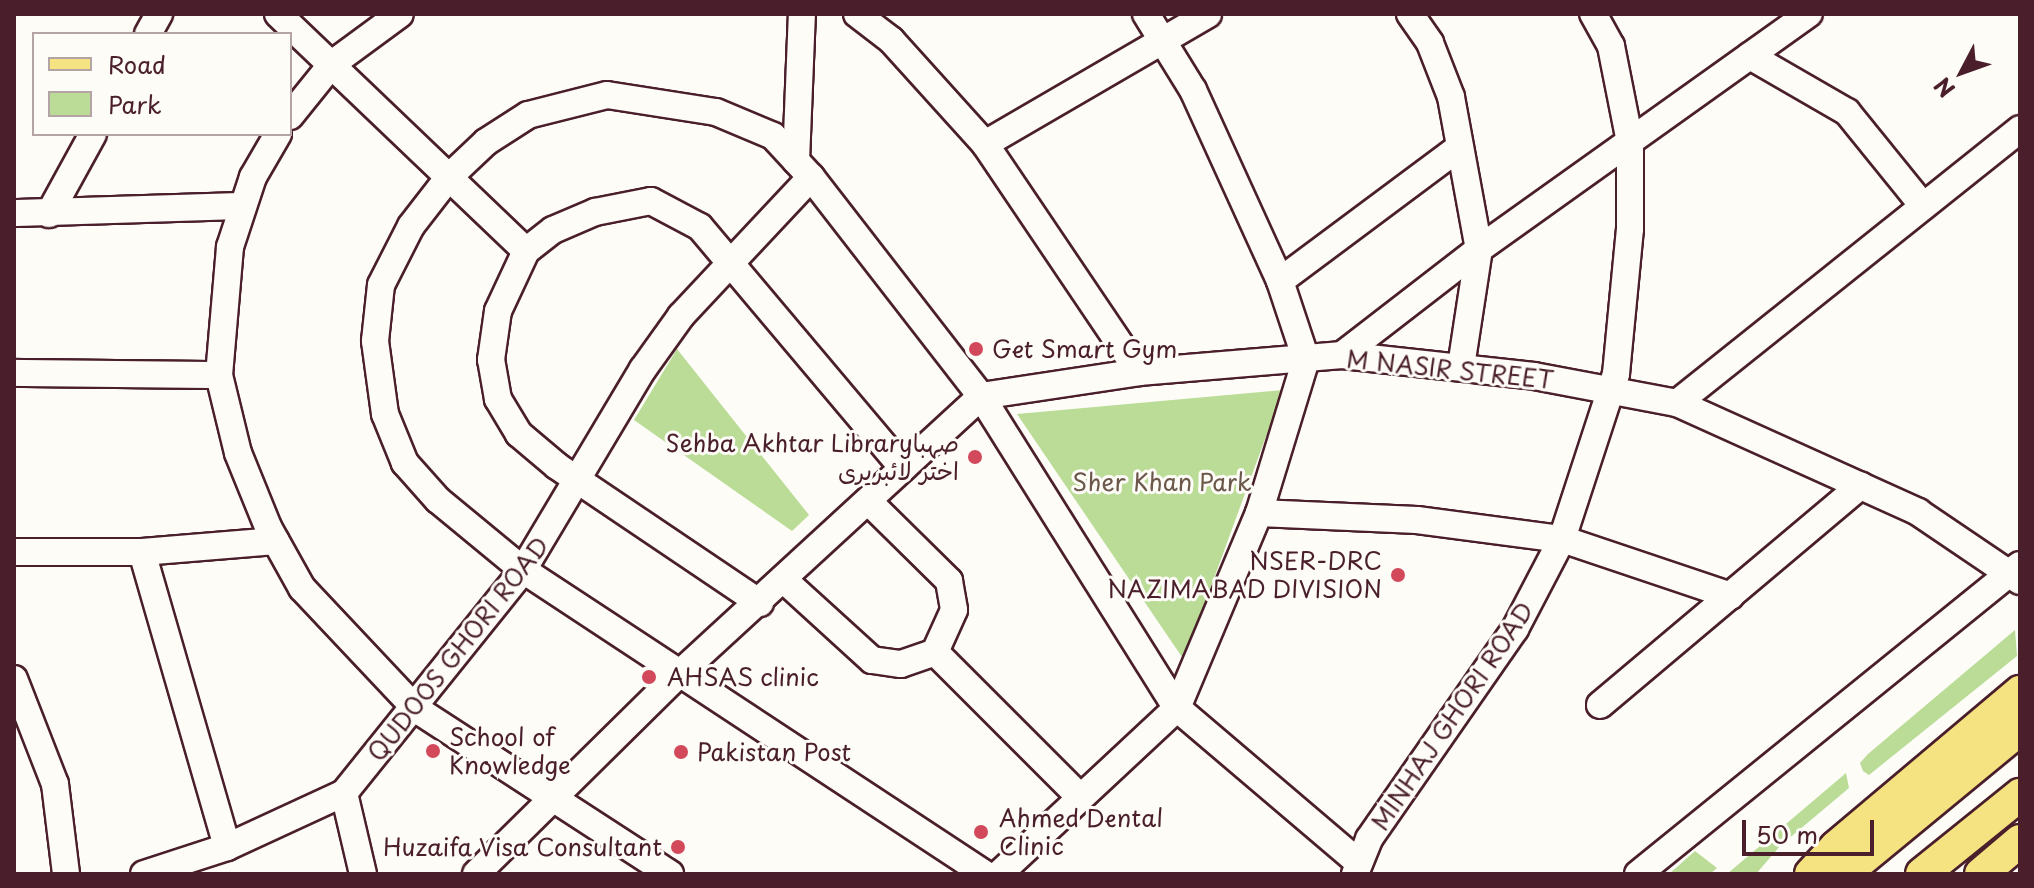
<!DOCTYPE html>
<meta charset="utf-8">
<style>
body{margin:0}
#map{position:relative;width:2034px;height:888px;overflow:hidden;background:#fdfcf7;font-family:"Playpen Sans","Playpen Sans Arabic",sans-serif}
div>[style]{position:absolute}
[style*='--x']{left:calc(var(--x)*1px);top:calc(var(--y)*1px);width:calc(var(--w)*1px);rotate:calc(var(--a)*1deg)}
.green>*{inset:0;background:#badc96}
.roads{filter:drop-shadow(2px 0 #4a1f2b) drop-shadow(-2px 0 #4a1f2b) drop-shadow(0 2px #4a1f2b) drop-shadow(0 -2px #4a1f2b)}
.minor>*{height:26px;margin:-13px;padding:0 13px;transform-origin:13px;border-radius:13px;background:#fdfcf7}
.major>*{height:32px;margin:-16px;padding:0 16px;transform-origin:16px;border-radius:16px;background:#f5e382}
.dots>*{width:22px;height:22px;translate:-50% -50%;box-sizing:border-box;border:4px solid #fdfcf7;border-radius:50%}
span{translate:-50% -50%;white-space:nowrap;text-align:center;line-height:1.15;-webkit-text-stroke:6px #fdfcf7;paint-order:stroke}
.poi-label{font-size:24px;color:#4a1f2b}
.left{translate:0 -50%;text-align:left}
.right{translate:-100% -50%;text-align:right}
.street-label{font-size:24px;color:#4a1f2b}
.park-label{font-size:24px;color:#6c584b}
.frame{position:absolute;inset:0;border:16px solid #4a1f2b;pointer-events:none}
.legend{position:absolute;left:32px;top:32px;width:260px;height:104px;box-sizing:border-box;background:#fdfcf7;border:2px solid #b5a4a5;margin:0;padding:10px 14px;list-style:none;font-size:24px;color:#4a1f2b}
.legend li{display:flex;align-items:center;gap:16px;height:40px}
.legend b{width:40px;border:2px solid #b5a4a5}
.north{position:absolute;left:1922px;top:32px;width:80px;height:80px;-webkit-text-stroke:6px #fdfcf7;paint-order:stroke;rotate:229deg;font-size:22px;font-weight:700;line-height:32px;text-align:center;color:#4a1f2b}
.north::after{content:'';display:block;margin:auto;width:28px;height:36px;background:#4a1f2b;clip-path:polygon(50% 0,100% 100%,50% 72%,0 100%)}
.scale{position:absolute;left:1742px;top:820px;width:132px;height:36px;box-sizing:border-box;border:4px solid #4a1f2b;border-top:0;padding-left:10px;font-size:24px;line-height:28px;white-space:nowrap;color:#4a1f2b;-webkit-text-stroke:6px #fdfcf7;paint-order:stroke}
</style>
<div id="map">
<div class="green">
<i style="clip-path:polygon(677px 349px,809px 515px,792px 531px,634px 420px)"></i>
<i style="clip-path:polygon(1283px 390px,1184px 660px,1017px 414px)"></i>
<i style="clip-path:polygon(2015px 630px,2017px 656px,1869px 775px,1863px 771px,1860px 763px,1868px 754px)"></i>
<i style="clip-path:polygon(1846px 773px,1849px 788px,1780px 846px,1756px 874px,1727px 874px)"></i>
<i style="clip-path:polygon(1695px 851px,1717px 868px,1710px 874px,1669px 874px)"></i>
</div>
<div class="roads">
<div class="minor">
<i style="--x:278;--y:14;--w:343;--a:43.7"></i>
<i style="--x:857;--y:14;--w:43;--a:37.4"></i>
<i style="--x:891;--y:40;--w:140;--a:47.9"></i>
<i style="--x:985;--y:144;--w:275;--a:56"></i>
<i style="--x:1146;--y:14;--w:89;--a:58.3"></i>
<i style="--x:1193;--y:90;--w:210;--a:65.5"></i>
<i style="--x:1280;--y:281;--w:82;--a:71.6"></i>
<i style="--x:1410;--y:14;--w:35;--a:55"></i>
<i style="--x:1430;--y:43;--w:58;--a:68.7"></i>
<i style="--x:1451;--y:97;--w:155;--a:79.6"></i>
<i style="--x:1479;--y:249;--w:119;--a:98.7"></i>
<i style="--x:148;--y:34;--w:23;--a:-61"></i>
<i style="--x:1750;--y:56;--w:112;--a:30"></i>
<i style="--x:1847;--y:112;--w:121;--a:51"></i>
<i style="--x:290;--y:116;--w:67;--a:-51.1"></i>
<i style="--x:332;--y:64;--w:84;--a:-36.3"></i>
<i style="--x:278;--y:134;--w:50;--a:120.2"></i>
<i style="--x:253;--y:177;--w:74;--a:108.2"></i>
<i style="--x:230;--y:247;--w:128;--a:94.9"></i>
<i style="--x:219;--y:375;--w:80;--a:76.3"></i>
<i style="--x:238;--y:453;--w:80;--a:67.9"></i>
<i style="--x:268;--y:527;--w:70;--a:60.9"></i>
<i style="--x:302;--y:588;--w:166;--a:46.7"></i>
<i style="--x:416;--y:709;--w:303;--a:33"></i>
<i style="--x:985;--y:144;--w:258;--a:-30.2"></i>
<i style="--x:796;--y:161;--w:147;--a:-87.7"></i>
<i style="--x:14;--y:213;--w:229;--a:-1.8"></i>
<i style="--x:49;--y:214;--w:91;--a:-61.2"></i>
<i style="--x:1280;--y:281;--w:224;--a:-36.7"></i>
<i style="--x:1342;--y:355;--w:173;--a:-37.7"></i>
<i style="--x:1479;--y:249;--w:405;--a:-35.5"></i>
<i style="--x:14;--y:373;--w:205;--a:0.6"></i>
<i style="--x:1677;--y:403;--w:439;--a:-38.6"></i>
<i style="--x:868;--y:501;--w:114;--a:44.6"></i>
<i style="--x:949;--y:581;--w:29;--a:80"></i>
<i style="--x:954;--y:610;--w:46;--a:114.3"></i>
<i style="--x:935;--y:652;--w:205;--a:45"></i>
<i style="--x:1259;--y:513;--w:158;--a:2.5"></i>
<i style="--x:1417;--y:520;--w:146;--a:7.5"></i>
<i style="--x:1562;--y:539;--w:178;--a:18.6"></i>
<i style="--x:14;--y:552;--w:128;--a:0"></i>
<i style="--x:142;--y:552;--w:134;--a:-4.7"></i>
<i style="--x:142;--y:552;--w:307;--a:73.9"></i>
<i style="--x:784;--y:580;--w:119;--a:42.3"></i>
<i style="--x:872;--y:660;--w:29;--a:8"></i>
<i style="--x:901;--y:664;--w:36;--a:-19"></i>
<i style="--x:760;--y:603;--w:245;--a:-146"></i>
<i style="--x:557;--y:466;--w:50;--a:-139.9"></i>
<i style="--x:519;--y:434;--w:41;--a:-121"></i>
<i style="--x:498;--y:399;--w:40;--a:-100"></i>
<i style="--x:491;--y:360;--w:49;--a:-81.9"></i>
<i style="--x:498;--y:311;--w:66;--a:-65"></i>
<i style="--x:526;--y:251;--w:34;--a:-38"></i>
<i style="--x:553;--y:230;--w:46;--a:-23.2"></i>
<i style="--x:595;--y:212;--w:57;--a:-11.1"></i>
<i style="--x:651;--y:201;--w:55;--a:28"></i>
<i style="--x:700;--y:227;--w:315;--a:49.9"></i>
<i style="--x:14;--y:679;--w:113;--a:68.7"></i>
<i style="--x:55;--y:784;--w:91;--a:83"></i>
<i style="--x:1600;--y:705;--w:341;--a:-40.1"></i>
<i style="--x:344;--y:793;--w:83;--a:76.8"></i>
<i style="--x:144;--y:874;--w:87;--a:-18"></i>
<i style="--x:227;--y:847;--w:129;--a:-24.8"></i>
<i style="--x:344;--y:793;--w:286;--a:-51.2"></i>
<i style="--x:523;--y:570;--w:234;--a:-59.2"></i>
<i style="--x:643;--y:369;--w:65;--a:-54.4"></i>
<i style="--x:681;--y:316;--w:190;--a:-46.9"></i>
<i style="--x:476;--y:874;--w:285;--a:-44.6"></i>
<i style="--x:679;--y:674;--w:410;--a:-42.6"></i>
<i style="--x:981;--y:396;--w:160;--a:-8.6"></i>
<i style="--x:1139;--y:372;--w:204;--a:-4.8"></i>
<i style="--x:1342;--y:355;--w:193;--a:6.2"></i>
<i style="--x:1534;--y:376;--w:146;--a:10.7"></i>
<i style="--x:1677;--y:403;--w:265;--a:24.3"></i>
<i style="--x:1918;--y:512;--w:123;--a:34.1"></i>
<i style="--x:985;--y:874;--w:553;--a:-146.65"></i>
<i style="--x:523;--y:570;--w:110;--a:-140.5"></i>
<i style="--x:438;--y:500;--w:50;--a:-131.7"></i>
<i style="--x:405;--y:463;--w:53;--a:-112.2"></i>
<i style="--x:385;--y:414;--w:74;--a:-97.8"></i>
<i style="--x:375;--y:341;--w:56;--a:-83.9"></i>
<i style="--x:381;--y:285;--w:66;--a:-63"></i>
<i style="--x:411;--y:226;--w:62;--a:-52.2"></i>
<i style="--x:449;--y:177;--w:51;--a:-43.4"></i>
<i style="--x:486;--y:142;--w:50;--a:-32.7"></i>
<i style="--x:528;--y:115;--w:81;--a:-14.2"></i>
<i style="--x:607;--y:95;--w:110;--a:8.9"></i>
<i style="--x:716;--y:112;--w:62;--a:22.8"></i>
<i style="--x:773;--y:136;--w:56;--a:47.2"></i>
<i style="--x:811;--y:177;--w:277;--a:52.2"></i>
<i style="--x:981;--y:396;--w:368;--a:57.9"></i>
<i style="--x:1177;--y:708;--w:239;--a:40.4"></i>
<i style="--x:999;--y:874;--w:243;--a:-43"></i>
<i style="--x:1177;--y:708;--w:212;--a:-67.2"></i>
<i style="--x:1259;--y:513;--w:161;--a:-73"></i>
<i style="--x:1355;--y:874;--w:38;--a:-68"></i>
<i style="--x:1369;--y:839;--w:256;--a:-55.2"></i>
<i style="--x:1515;--y:629;--w:102;--a:-62.4"></i>
<i style="--x:1562;--y:539;--w:174;--a:-71.9"></i>
<i style="--x:1616;--y:374;--w:146;--a:-84.5"></i>
<i style="--x:1630;--y:229;--w:87;--a:-90"></i>
<i style="--x:1630;--y:142;--w:98;--a:-101.2"></i>
<i style="--x:1611;--y:46;--w:37;--a:-119"></i>
<i style="--x:1638;--y:874;--w:491;--a:-39"></i>
</div>
<div class="major">
<i style="--x:1811;--y:874;--w:37;--a:-47"></i>
<i style="--x:1836;--y:847;--w:241;--a:-40.1"></i>
<i style="--x:1844;--y:874;--w:228;--a:-39.5"></i>
<i style="--x:1922;--y:874;--w:126;--a:-38.9"></i>
<i style="--x:1981;--y:874;--w:51;--a:-40.2"></i>
</div>
</div>
<div class="dots">
<i style="left:976px;top:349px;background:#d1495b"></i>
<i style="left:975px;top:457px;background:#d1495b"></i>
<i style="left:1398px;top:575px;background:#d1495b"></i>
<i style="left:649px;top:677px;background:#d1495b"></i>
<i style="left:433px;top:751px;background:#d1495b"></i>
<i style="left:681px;top:752px;background:#d1495b"></i>
<i style="left:981px;top:832px;background:#d1495b"></i>
<i style="left:678px;top:847px;background:#d1495b"></i>
</div>
<div class="poi-label">
<span class="left" style="left:992px;top:349px">Get Smart Gym</span>
<span class="right" style="left:959px;top:457px">Sehba Akhtar Libraryصہبا<br>اختر لائبریری</span>
<span class="right" style="left:1382px;top:575px">NSER-DRC<br>NAZIMABAD DIVISION</span>
<span class="left" style="left:667px;top:677px">AHSAS clinic</span>
<span class="left" style="left:449px;top:751px">School of<br>Knowledge</span>
<span class="left" style="left:697px;top:752px">Pakistan Post</span>
<span class="left" style="left:999px;top:832px">Ahmed Dental<br>Clinic</span>
<span class="right" style="left:662px;top:847px">Huzaifa Visa Consultant</span>
</div>
<div class="street-label">
<span style="left:1450px;top:369px;rotate:6deg">M NASIR STREET</span>
<span style="left:458px;top:649px;rotate:-52deg">QUDOOS GHORI ROAD</span>
<span style="left:1452px;top:716px;rotate:-56deg">MINHAJ GHORI ROAD</span>
</div>
<div class="park-label">
<span style="left:1162px;top:482px">Sher Khan Park</span>
</div>
<div class="frame"></div>
<ul class="legend">
<li><b style="height:10px;background:#f5e382"></b>Road</li>
<li><b style="height:22px;background:#badc96"></b>Park</li>
</ul>
<div class="north">N</div>
<div class="scale">50 m</div>
</div>
